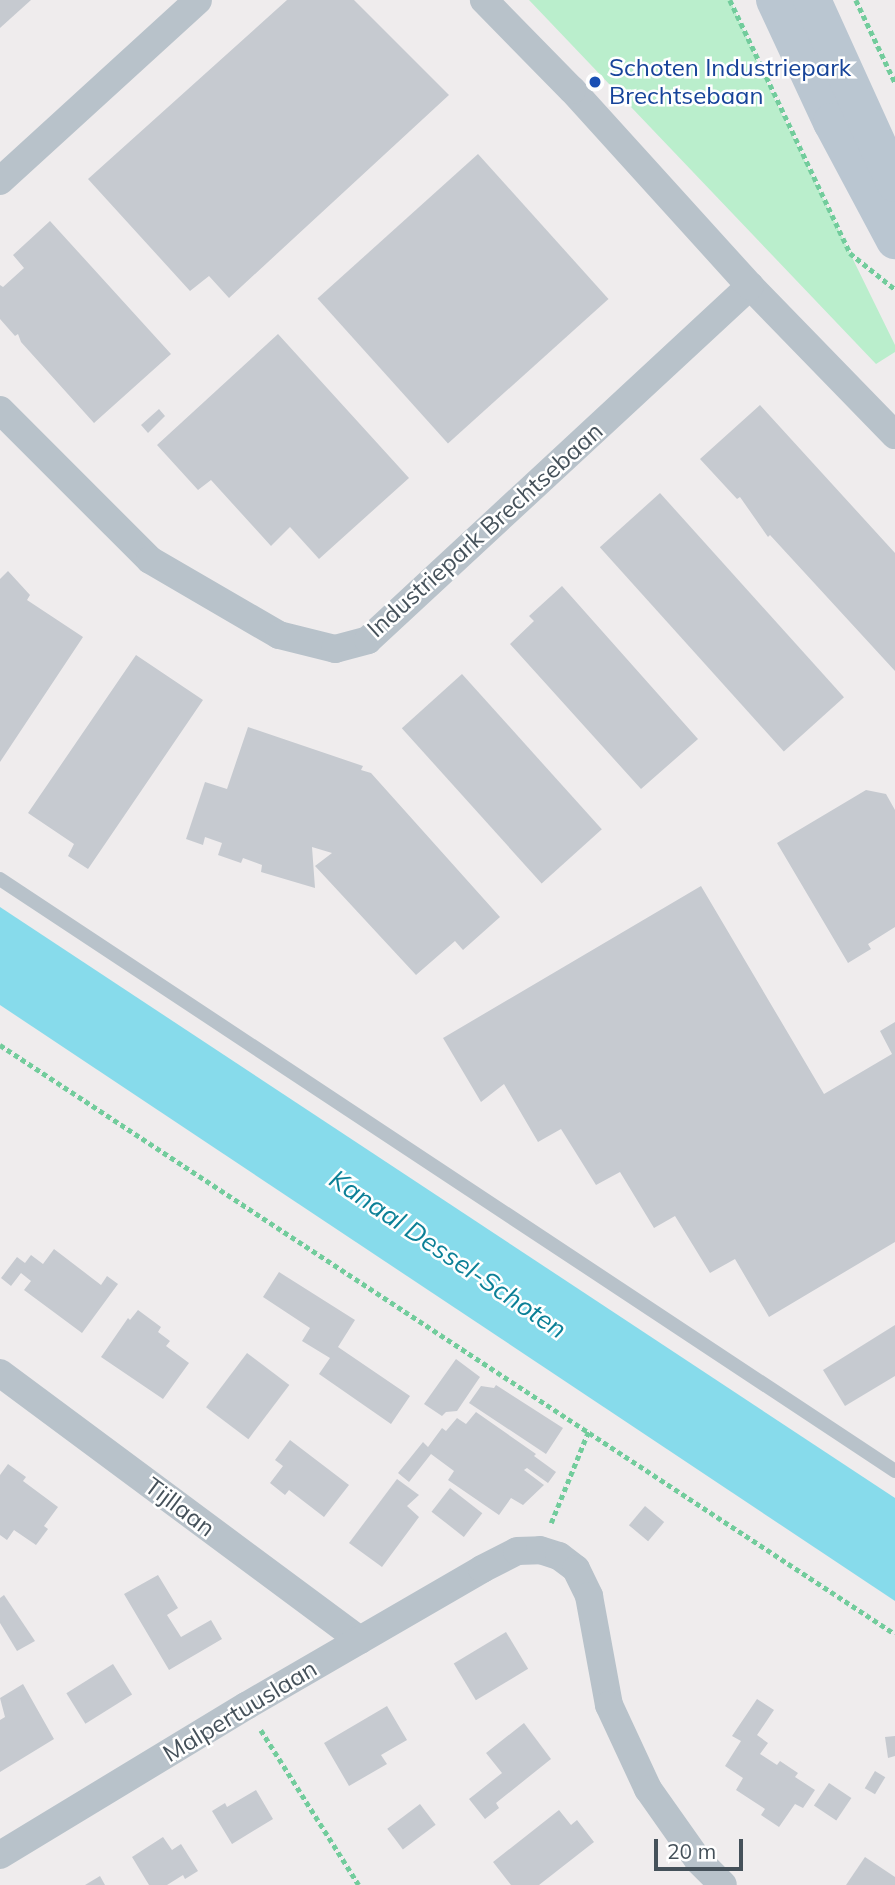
<!DOCTYPE html>
<style>
body{margin:0}
#map{position:relative;width:895px;height:1885px;overflow:hidden;background:#efeced;font-family:Mulish,sans-serif}
div>[style]{position:absolute}
[style*='--x']{left:calc(var(--x)*1px);top:calc(var(--y)*1px);width:calc(var(--w)*1px);rotate:calc(var(--a)*1deg)}
.green>*{inset:0;background:#baeecc}
.water>*{inset:0;background:#87dbeb}
.building>*{inset:0;background:#c6cad0;transform-origin:0 0}
.path>*{height:4.5px;margin-top:-2.25px;transform-origin:0;background:repeating-linear-gradient(90deg,#72cc9c 0 5px,transparent 0 8.5px)}
.service>*{height:14px;margin:-7px;padding:0 7px;transform-origin:7px;border-radius:7px;background:#b8c2ca}
.minor>*{height:28px;margin:-14px;padding:0 14px;transform-origin:14px;border-radius:14px;background:#b8c2ca}
.secondary>*{height:38px;margin:-19px;padding:0 19px;transform-origin:19px;border-radius:19px;background:#bac6d1}
.dots>*{width:19px;height:19px;translate:-50% -50%;box-sizing:border-box;border:4px solid #fff;border-radius:50%}
span{translate:-50% -50%;white-space:nowrap;text-align:center;line-height:1.15;-webkit-text-stroke:5px #fff;paint-order:stroke}
.transit-label{font-size:24px;color:#164399}
.left{translate:0 -50%;text-align:left}
.street-label{font-size:24px;color:#45515a}
.water-label{font-size:26px;color:#0c8097;font-style:italic}
.scale{position:absolute;left:654px;top:1839px;width:89px;height:32px;box-sizing:border-box;border:4px solid #45515a;border-top:0;padding-left:9px;font-size:21px;line-height:24px;white-space:nowrap;color:#45515a;-webkit-text-stroke:5px #fff;paint-order:stroke}
</style>
<div id="map">
<div class="green">
<i style="clip-path:polygon(529px 0,730px 0,769px 88px,895px 345px,895px 352px,876px 364px)"></i>
</div>
<div class="water">
<i style="clip-path:polygon(0 907px,895px 1498px,895px 1601px,0 1005px)"></i>
</div>
<div class="building">
<i style="clip-path:polygon(0 0,31px 0,0 28px)"></i>
<i style="clip-path:polygon(287px 0,354px 0,449px 95px,229px 298px,209px 276px,190px 291px,88px 179px)"></i>
<i style="left:478px;top:154px;width:195px;height:216px;rotate:48deg"></i>
<i style="clip-path:polygon(50px 221px,171px 354px,94px 423px,21px 342px,18px 334px,15px 336px,0 319px,0 285px,3px 287px,24px 268px,13px 255px)"></i>
<i style="clip-path:polygon(278px 334px,409px 478px,319px 559px,290px 527px,271px 546px,211px 480px,198px 490px,157px 445px)"></i>
<i style="clip-path:polygon(760px 405px,895px 553px,895px 671px,770px 535px,768px 537px,740px 497px,737px 499px,700px 459px)"></i>
<i style="clip-path:polygon(159px 409px,165px 416px,148px 433px,141px 425px)"></i>
<i style="left:660px;top:493px;width:275px;height:81px;rotate:48deg"></i>
<i style="clip-path:polygon(8px 571px,30px 595px,27px 600px,83px 637px,0 762px,0 579px)"></i>
<i style="clip-path:polygon(562px 586px,698px 739px,641px 789px,510px 644px,534px 621px,529px 616px)"></i>
<i style="clip-path:polygon(136px 655px,203px 700px,88px 869px,68px 856px,74px 844px,28px 813px)"></i>
<i style="left:462px;top:674px;width:209px;height:81px;rotate:48deg"></i>
<i style="clip-path:polygon(248px 727px,363px 766px,361px 770px,371px 773px,500px 917px,463px 950px,455px 941px,416px 975px,315px 866px,332px 853px,312px 847px,315px 888px,261px 872px,262px 865px,243px 858px,241px 863px,218px 855px,222px 843px,205px 837px,203px 845px,186px 839px,205px 782px,227px 789px)"></i>
<i style="clip-path:polygon(866px 790px,886px 794px,895px 810px,895px 927px,868px 944px,871px 949px,848px 963px,777px 843px)"></i>
<i style="clip-path:polygon(701px 886px,824px 1094px,892px 1054px,880px 1031px,895px 1022px,895px 1242px,769px 1317px,735px 1259px,710px 1273px,675px 1216px,654px 1228px,620px 1172px,596px 1185px,561px 1129px,538px 1142px,504px 1084px,481px 1102px,443px 1038px)"></i>
<i style="clip-path:polygon(54px 1249px,101px 1285px,107px 1276px,118px 1284px,82px 1333px,24px 1290px,31px 1281px,21px 1273px,11px 1286px,1px 1278px,17px 1257px,25px 1263px,31px 1255px,43px 1264px)"></i>
<i style="clip-path:polygon(279px 1272px,355px 1320px,338px 1347px,410px 1396px,391px 1424px,319px 1374px,330px 1358px,302px 1341px,310px 1328px,263px 1297px)"></i>
<i style="clip-path:polygon(138px 1310px,161px 1327px,158px 1332px,170px 1341px,166px 1346px,189px 1363px,163px 1399px,101px 1357px,128px 1318px,130px 1320px)"></i>
<i style="clip-path:polygon(895px 1325px,895px 1376px,845px 1406px,823px 1370px)"></i>
<i style="left:247px;top:1353px;width:53px;height:68px;rotate:37deg"></i>
<i style="clip-path:polygon(456px 1359px,480px 1377px,457px 1411px,446px 1412px,442px 1416px,424px 1404px)"></i>
<i style="clip-path:polygon(496px 1385px,563px 1428px,546px 1454px,469px 1403px,481px 1386px,494px 1388px)"></i>
<i style="clip-path:polygon(476px 1412px,536px 1454px,534px 1456px,556px 1472px,548px 1483px,527px 1468px,524px 1470px,544px 1485px,523px 1505px,511px 1498px,499px 1515px,448px 1480px,454px 1471px,431px 1454px,409px 1482px,398px 1473px,423px 1442px,428px 1447px,442px 1428px,446px 1431px,457px 1418px,466px 1424px)"></i>
<i style="clip-path:polygon(290px 1440px,349px 1485px,324px 1517px,289px 1490px,285px 1495px,270px 1483px,283px 1466px,275px 1460px)"></i>
<i style="clip-path:polygon(8px 1464px,26px 1477px,23px 1481px,58px 1507px,44px 1526px,48px 1529px,36px 1545px,14px 1530px,7px 1540px,0 1535px,0 1475px)"></i>
<i style="clip-path:polygon(397px 1479px,419px 1495px,407px 1506px,419px 1517px,382px 1567px,349px 1543px)"></i>
<i style="left:450px;top:1488px;width:41px;height:30px;rotate:38deg"></i>
<i style="left:645px;top:1506px;width:25px;height:25px;rotate:40deg"></i>
<i style="clip-path:polygon(158px 1575px,178px 1608px,167px 1615px,181px 1637px,211px 1620px,222px 1639px,169px 1670px,124px 1594px)"></i>
<i style="clip-path:polygon(4px 1595px,35px 1641px,17px 1651px,0 1623px,0 1598px)"></i>
<i style="left:506px;top:1632px;width:43px;height:61px;rotate:59deg"></i>
<i style="left:113px;top:1664px;width:36px;height:55px;rotate:58deg"></i>
<i style="clip-path:polygon(23px 1684px,54px 1739px,0 1772px,0 1720px,5px 1717px,0 1698px)"></i>
<i style="clip-path:polygon(757px 1699px,774px 1710px,757px 1735px,768px 1743px,760px 1754px,777px 1765px,780px 1761px,798px 1773px,795px 1777px,815px 1790px,803px 1808px,795px 1804px,779px 1827px,761px 1815px,765px 1809px,736px 1790px,743px 1778px,725px 1766px,741px 1741px,732px 1736px)"></i>
<i style="clip-path:polygon(387px 1706px,407px 1740px,381px 1755px,387px 1764px,349px 1786px,324px 1743px)"></i>
<i style="clip-path:polygon(524px 1723px,551px 1759px,496px 1803px,499px 1808px,485px 1819px,469px 1799px,502px 1773px,486px 1753px)"></i>
<i style="clip-path:polygon(895px 1736px,895px 1756px,888px 1758px,885px 1737px)"></i>
<i style="left:875px;top:1771px;width:12px;height:20px;rotate:31deg"></i>
<i style="left:829px;top:1783px;width:27px;height:27px;rotate:34deg"></i>
<i style="clip-path:polygon(256px 1790px,273px 1819px,232px 1844px,212px 1811px,225px 1803px,227px 1807px)"></i>
<i style="left:420px;top:1804px;width:26px;height:41px;rotate:53deg"></i>
<i style="clip-path:polygon(559px 1810px,571px 1825px,577px 1820px,594px 1842px,539px 1885px,511px 1885px,493px 1862px)"></i>
<i style="clip-path:polygon(163px 1837px,172px 1850px,181px 1844px,198px 1871px,185px 1879px,183px 1875px,167px 1885px,149px 1885px,132px 1857px)"></i>
<i style="clip-path:polygon(865px 1857px,895px 1877px,895px 1885px,846px 1885px)"></i>
<i style="clip-path:polygon(100px 1876px,105px 1885px,85px 1885px)"></i>
</div>
<div class="path">
<i style="--x:730;--y:0;--w:280;--a:64.6"></i>
<i style="--x:850;--y:253;--w:58;--a:38.7"></i>
<i style="--x:856;--y:0;--w:91;--a:64.6"></i>
<i style="--x:0;--y:1045;--w:1071;--a:33.35"></i>
<i style="--x:551;--y:1523;--w:100;--a:-67.8"></i>
<i style="--x:261;--y:1730;--w:183;--a:57.7"></i>
</div>
<div class="service">
<i style="--x:0;--y:879;--w:1073;--a:33.48"></i>
</div>
<div class="minor">
<i style="--x:0;--y:181;--w:268;--a:-42.4"></i>
<i style="--x:750;--y:286;--w:208;--a:45.8"></i>
<i style="--x:0;--y:410;--w:212;--a:45"></i>
<i style="--x:150;--y:560;--w:149;--a:30.2"></i>
<i style="--x:279;--y:635;--w:58;--a:14"></i>
<i style="--x:335;--y:649;--w:34;--a:-15"></i>
<i style="--x:368;--y:640;--w:521;--a:-42.82"></i>
<i style="--x:750;--y:286;--w:265;--a:-132.2"></i>
<i style="--x:572;--y:90;--w:126;--a:-134.4"></i>
<i style="--x:0;--y:1373;--w:448;--a:36.6"></i>
<i style="--x:0;--y:1855;--w:288;--a:-31.2"></i>
<i style="--x:246;--y:1706;--w:273;--a:-30.1"></i>
<i style="--x:482;--y:1569;--w:39;--a:-27"></i>
<i style="--x:517;--y:1551;--w:23;--a:-2"></i>
<i style="--x:540;--y:1550;--w:20;--a:18"></i>
<i style="--x:559;--y:1556;--w:21;--a:37"></i>
<i style="--x:576;--y:1569;--w:30;--a:64"></i>
<i style="--x:589;--y:1596;--w:111;--a:79.6"></i>
<i style="--x:609;--y:1705;--w:93;--a:65.1"></i>
<i style="--x:648;--y:1789;--w:87;--a:54.8"></i>
<i style="--x:698;--y:1860;--w:35;--a:45"></i>
</div>
<div class="secondary">
<i style="--x:775;--y:0;--w:135;--a:65"></i>
<i style="--x:832;--y:122;--w:134;--a:61.9"></i>
<i style="--x:812;--y:0;--w:201;--a:65.6"></i>
</div>
<div class="dots">
<i style="left:595px;top:82px;background:#1a4fb4"></i>
</div>
<div class="transit-label">
<span class="left" style="left:609px;top:82px">Schoten Industriepark<br>Brechtsebaan</span>
</div>
<div class="street-label">
<span style="left:485px;top:530px;rotate:-42deg">Industriepark Brechtsebaan</span>
<span style="left:180px;top:1507px;rotate:37deg">Tijllaan</span>
<span style="left:240px;top:1711px;rotate:-31deg">Malpertuuslaan</span>
</div>
<div class="water-label">
<span style="left:448px;top:1254px;rotate:34deg">Kanaal Dessel-Schoten</span>
</div>
<div class="scale">20 m</div>
</div>
